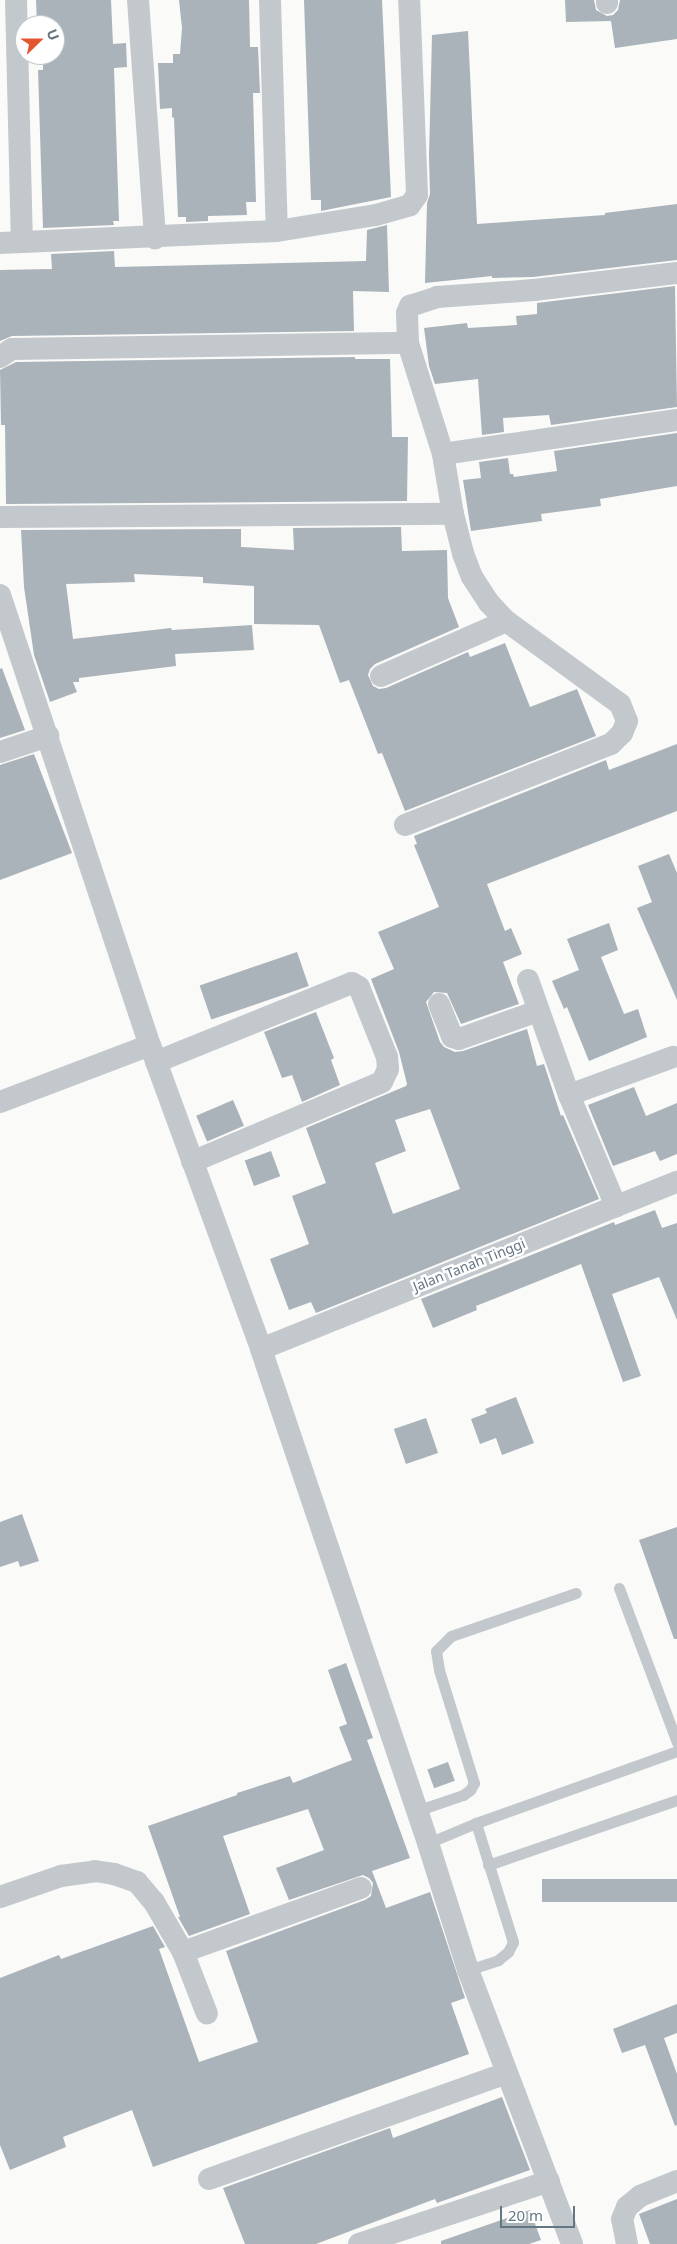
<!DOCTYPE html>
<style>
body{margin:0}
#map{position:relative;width:677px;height:2244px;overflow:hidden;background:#fafaf8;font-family:"Noto Sans",sans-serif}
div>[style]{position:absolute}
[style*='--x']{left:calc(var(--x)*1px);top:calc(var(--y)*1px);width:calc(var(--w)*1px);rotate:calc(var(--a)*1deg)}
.building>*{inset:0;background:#aab3b9;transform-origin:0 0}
.service>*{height:11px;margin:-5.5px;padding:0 5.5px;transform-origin:5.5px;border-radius:5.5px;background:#c3c8cc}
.minor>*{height:22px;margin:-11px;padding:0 11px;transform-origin:11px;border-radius:11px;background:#c3c8cc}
span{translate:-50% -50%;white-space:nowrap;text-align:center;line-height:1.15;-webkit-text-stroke:5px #fff;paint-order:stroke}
.street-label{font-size:14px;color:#657683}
.north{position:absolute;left:15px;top:15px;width:50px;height:50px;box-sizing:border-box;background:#fff;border:1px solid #c1c8cd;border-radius:50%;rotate:68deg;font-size:14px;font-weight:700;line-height:20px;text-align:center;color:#657683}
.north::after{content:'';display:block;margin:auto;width:18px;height:22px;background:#e4572e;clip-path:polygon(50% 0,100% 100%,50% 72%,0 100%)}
.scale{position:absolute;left:500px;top:2206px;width:75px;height:22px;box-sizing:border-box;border:2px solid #657683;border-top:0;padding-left:6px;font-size:15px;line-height:18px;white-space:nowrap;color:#657683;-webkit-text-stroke:4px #fff;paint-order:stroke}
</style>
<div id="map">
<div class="building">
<i style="clip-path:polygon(36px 0,111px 0,113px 44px,126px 43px,127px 67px,114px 68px,119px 221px,113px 221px,114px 225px,43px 228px,38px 70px,43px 70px,43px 55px,55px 55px,55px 25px,37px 25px)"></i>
<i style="clip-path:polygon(179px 0,249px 0,250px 47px,258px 47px,260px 93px,253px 93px,256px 202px,246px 202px,247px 215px,208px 216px,208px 221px,186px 222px,186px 217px,178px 217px,174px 118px,172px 117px,172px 108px,160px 109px,158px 63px,173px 63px,173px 54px,180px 54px,182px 28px)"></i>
<i style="clip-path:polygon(304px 0,382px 0,391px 197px,321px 211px,321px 200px,311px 200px)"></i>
<i style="clip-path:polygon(565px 0,594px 0,596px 10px,607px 16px,613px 15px,618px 10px,620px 0,677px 0,677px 39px,615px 48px,611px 21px,566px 22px)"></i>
<i style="clip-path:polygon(468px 31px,477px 224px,605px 215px,605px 213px,677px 204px,677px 260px,533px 277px,492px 278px,492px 276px,425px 283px,427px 203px,430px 194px,429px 156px,432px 35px)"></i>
<i style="clip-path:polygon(387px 225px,389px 292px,353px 291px,354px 331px,12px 336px,0 341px,0 270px,52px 269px,51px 254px,114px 251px,115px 267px,366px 261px,367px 230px)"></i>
<i style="clip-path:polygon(675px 286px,677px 407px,551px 425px,549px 415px,503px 418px,504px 432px,482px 435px,478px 379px,435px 384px,429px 366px,424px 328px,467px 323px,468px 328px,517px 325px,516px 316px,537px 314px,537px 303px)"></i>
<i style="clip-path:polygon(355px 357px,355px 359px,390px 359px,392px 437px,408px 437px,407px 501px,6px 504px,5px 425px,1px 425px,0 370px,16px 362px)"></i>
<i style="clip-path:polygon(677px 433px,677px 486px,600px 499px,601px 506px,541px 514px,542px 521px,471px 531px,463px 480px,481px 478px,479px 462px,508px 458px,510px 474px,513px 474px,514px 477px,557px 471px,554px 451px)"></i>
<i style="clip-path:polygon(401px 527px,402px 551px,447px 550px,448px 598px,459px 627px,375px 664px,370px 669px,368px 675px,373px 686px,379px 689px,386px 688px,468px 652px,470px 657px,505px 643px,530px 707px,577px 689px,596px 736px,405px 811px,382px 753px,378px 754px,349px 680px,340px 683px,319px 625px,254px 624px,254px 586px,203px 583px,203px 577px,134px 574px,135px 582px,66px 584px,73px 639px,171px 628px,172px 630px,252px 625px,254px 650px,175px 654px,176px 666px,79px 678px,79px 682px,73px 682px,77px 692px,50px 702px,34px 655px,24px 587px,21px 530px,241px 529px,241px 547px,294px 550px,293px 528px)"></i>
<i style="clip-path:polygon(2px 668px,25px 730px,0 738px,0 669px)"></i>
<i style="clip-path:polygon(evenodd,677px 744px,677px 811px,487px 884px,505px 931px,511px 928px,522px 954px,503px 962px,519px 1004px,461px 1024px,447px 993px,434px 992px,426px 1002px,440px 1042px,444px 1047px,455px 1052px,463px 1051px,527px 1029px,537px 1066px,544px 1064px,561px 1116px,563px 1115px,599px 1199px,316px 1313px,311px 1302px,289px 1310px,270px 1259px,309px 1244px,292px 1196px,326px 1183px,306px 1128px,406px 1086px,407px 1084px,399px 1052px,371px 979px,394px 969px,378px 932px,439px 907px,414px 845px,417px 844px,414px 836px,606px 760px,609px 770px,677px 744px,430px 1109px,460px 1189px,393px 1214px,375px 1163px,406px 1151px,395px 1120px,430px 1109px)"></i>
<i style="clip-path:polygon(34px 754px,72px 853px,0 880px,0 765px)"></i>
<i style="clip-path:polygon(669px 854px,677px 873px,677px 1000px,637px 908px,652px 902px,638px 866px)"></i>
<i style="clip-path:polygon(609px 923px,618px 950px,601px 957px,624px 1014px,638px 1009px,647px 1037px,589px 1061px,567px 1007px,564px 1009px,552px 981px,579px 970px,567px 939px)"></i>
<i style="left:297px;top:952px;width:36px;height:103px;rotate:71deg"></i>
<i style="clip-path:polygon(316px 1012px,334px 1058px,331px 1060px,340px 1085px,302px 1102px,292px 1075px,282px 1078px,264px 1032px)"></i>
<i style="clip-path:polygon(634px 1087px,646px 1116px,677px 1103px,677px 1154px,660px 1161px,655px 1151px,613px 1166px,588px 1105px)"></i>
<i style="left:233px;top:1100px;width:28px;height:40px;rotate:67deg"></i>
<i style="left:271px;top:1151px;width:27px;height:28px;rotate:70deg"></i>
<i style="clip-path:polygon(655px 1210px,662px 1228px,677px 1223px,677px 1320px,659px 1277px,612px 1294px,641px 1376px,623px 1382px,581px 1264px,476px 1306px,477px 1310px,433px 1328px,421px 1299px,614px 1222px,615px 1225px)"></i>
<i style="clip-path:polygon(516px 1397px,534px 1443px,502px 1455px,496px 1438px,480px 1444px,471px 1419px,487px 1413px,485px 1409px)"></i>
<i style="left:426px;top:1418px;width:37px;height:34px;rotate:71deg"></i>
<i style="clip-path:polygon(22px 1514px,39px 1561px,20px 1567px,18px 1561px,0 1567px,0 1522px)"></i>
<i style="clip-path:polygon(677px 1527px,677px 1639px,674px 1639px,639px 1540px)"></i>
<i style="clip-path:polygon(346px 1663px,373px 1738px,367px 1740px,410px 1858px,372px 1871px,386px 1908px,430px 1892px,465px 1998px,451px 2003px,469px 2054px,153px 2167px,132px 2110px,63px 2137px,66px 2147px,10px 2170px,0 2145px,0 1978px,59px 1955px,61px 1959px,153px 1926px,165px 1947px,159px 1949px,199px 2062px,258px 2042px,226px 1951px,365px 1900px,371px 1896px,373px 1883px,369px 1878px,363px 1875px,289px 1900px,276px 1868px,324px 1850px,308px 1809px,223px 1836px,250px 1914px,189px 1936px,178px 1917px,180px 1917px,148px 1826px,237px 1795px,237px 1793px,290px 1776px,293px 1783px,352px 1760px,339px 1727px,347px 1724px,328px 1670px)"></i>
<i style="left:448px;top:1762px;width:20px;height:22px;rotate:70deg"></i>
<i style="left:677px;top:1879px;width:23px;height:135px;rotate:90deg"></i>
<i style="clip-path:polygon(677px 2004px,677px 2033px,664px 2038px,677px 2074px,677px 2125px,675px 2126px,645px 2045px,622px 2053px,613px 2029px)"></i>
<i style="clip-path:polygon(502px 2097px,530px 2170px,437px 2203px,435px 2199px,316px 2244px,245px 2244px,223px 2188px,390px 2128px,393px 2138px)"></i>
<i style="clip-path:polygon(677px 2199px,677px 2244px,650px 2244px,639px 2214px)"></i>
<i style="clip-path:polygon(530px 2210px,541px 2240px,529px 2244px,441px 2244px,441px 2241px)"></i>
</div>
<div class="service">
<i style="--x:619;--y:1588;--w:165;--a:69.4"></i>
<i style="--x:416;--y:1811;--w:50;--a:-18.8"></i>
<i style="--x:463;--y:1795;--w:9;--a:-36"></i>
<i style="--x:470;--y:1790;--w:8;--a:-60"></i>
<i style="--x:474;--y:1783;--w:118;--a:-107.2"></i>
<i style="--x:439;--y:1670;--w:19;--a:-99"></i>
<i style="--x:436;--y:1651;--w:21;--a:-45"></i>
<i style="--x:451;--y:1636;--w:132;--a:-19"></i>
<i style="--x:428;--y:1843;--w:52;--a:-22.6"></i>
<i style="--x:476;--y:1823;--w:214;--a:-19.7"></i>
<i style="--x:488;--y:1865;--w:200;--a:-19"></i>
<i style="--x:468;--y:1970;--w:32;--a:-18"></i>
<i style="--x:498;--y:1960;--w:13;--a:-39"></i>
<i style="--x:508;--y:1952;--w:11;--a:-63"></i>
<i style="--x:513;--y:1942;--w:125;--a:-107.3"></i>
</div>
<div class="minor">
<i style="--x:16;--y:0;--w:242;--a:88.6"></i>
<i style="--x:138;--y:0;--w:239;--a:85.9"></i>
<i style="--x:270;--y:0;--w:231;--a:88.3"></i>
<i style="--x:607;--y:0;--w:3;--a:90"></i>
<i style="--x:0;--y:243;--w:277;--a:-2.5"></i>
<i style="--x:277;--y:231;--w:100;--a:-9.2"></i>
<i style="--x:376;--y:215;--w:35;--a:-16"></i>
<i style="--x:410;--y:205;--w:12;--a:-55"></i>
<i style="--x:417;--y:195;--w:195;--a:-92.3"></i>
<i style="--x:0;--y:357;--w:14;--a:-34"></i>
<i style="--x:12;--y:349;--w:396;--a:-0.9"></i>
<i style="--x:443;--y:454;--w:236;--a:-8.3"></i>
<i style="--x:0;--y:517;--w:453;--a:-0.4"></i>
<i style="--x:453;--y:514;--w:61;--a:-99.5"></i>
<i style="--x:443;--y:454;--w:116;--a:-107.5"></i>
<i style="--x:408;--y:343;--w:30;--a:-92"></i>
<i style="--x:407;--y:313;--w:8;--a:-67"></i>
<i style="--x:410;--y:306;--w:28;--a:-18"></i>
<i style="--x:437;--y:297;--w:97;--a:-4.1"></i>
<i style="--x:534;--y:290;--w:144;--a:-6.8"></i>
<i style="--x:0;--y:595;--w:474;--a:71.6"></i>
<i style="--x:150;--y:1045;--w:324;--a:69.9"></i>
<i style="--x:261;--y:1349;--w:521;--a:71.32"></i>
<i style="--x:428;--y:1843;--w:133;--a:72.5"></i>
<i style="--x:468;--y:1970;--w:293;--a:69.2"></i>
<i style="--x:381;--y:676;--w:137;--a:-23.7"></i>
<i style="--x:0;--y:752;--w:51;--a:-18.4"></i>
<i style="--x:405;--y:825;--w:221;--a:-21.5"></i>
<i style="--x:611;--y:744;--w:16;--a:-45"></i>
<i style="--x:622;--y:733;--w:13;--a:-67"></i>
<i style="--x:627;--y:721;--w:18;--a:-112"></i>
<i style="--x:620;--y:704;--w:141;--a:-143.9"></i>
<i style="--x:506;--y:621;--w:25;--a:-133"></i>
<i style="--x:489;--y:603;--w:31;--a:-123"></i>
<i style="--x:472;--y:577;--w:26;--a:-111"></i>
<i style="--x:463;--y:553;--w:40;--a:-104.4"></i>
<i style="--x:528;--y:980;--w:122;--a:70.4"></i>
<i style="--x:569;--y:1095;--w:121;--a:67.1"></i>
<i style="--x:439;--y:1004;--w:35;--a:68"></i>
<i style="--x:452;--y:1037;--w:7;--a:16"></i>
<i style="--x:459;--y:1039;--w:84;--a:-19.5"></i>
<i style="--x:156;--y:1062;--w:211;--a:-22"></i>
<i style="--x:352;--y:983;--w:8;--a:30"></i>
<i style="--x:359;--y:987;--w:75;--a:68.2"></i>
<i style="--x:387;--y:1057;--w:12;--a:85"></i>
<i style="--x:388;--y:1069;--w:14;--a:115"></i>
<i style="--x:382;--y:1082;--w:206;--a:157.2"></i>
<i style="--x:569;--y:1095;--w:111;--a:-20.1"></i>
<i style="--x:0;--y:1102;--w:160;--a:-20.8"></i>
<i style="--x:261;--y:1349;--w:448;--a:-21.9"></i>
<i style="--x:0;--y:1897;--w:65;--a:-19"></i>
<i style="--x:61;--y:1876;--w:34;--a:-8"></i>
<i style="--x:95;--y:1871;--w:19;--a:9"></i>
<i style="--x:114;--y:1874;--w:24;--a:19"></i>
<i style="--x:137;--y:1882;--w:26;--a:50"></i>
<i style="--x:154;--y:1902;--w:58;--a:59.9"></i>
<i style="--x:183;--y:1952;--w:66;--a:68.8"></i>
<i style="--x:183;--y:1952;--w:189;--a:-19.8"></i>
<i style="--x:209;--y:2179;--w:315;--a:-19.6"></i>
<i style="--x:359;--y:2244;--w:200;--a:-18.3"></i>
<i style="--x:627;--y:2244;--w:25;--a:-101"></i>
<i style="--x:622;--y:2219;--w:13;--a:-67"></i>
<i style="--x:627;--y:2207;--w:17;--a:-40"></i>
<i style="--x:640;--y:2196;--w:40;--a:-22"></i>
</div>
<div class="street-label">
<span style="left:469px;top:1265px;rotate:-22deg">Jalan Tanah Tinggi</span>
</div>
<div class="north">U</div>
<div class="scale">20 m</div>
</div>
